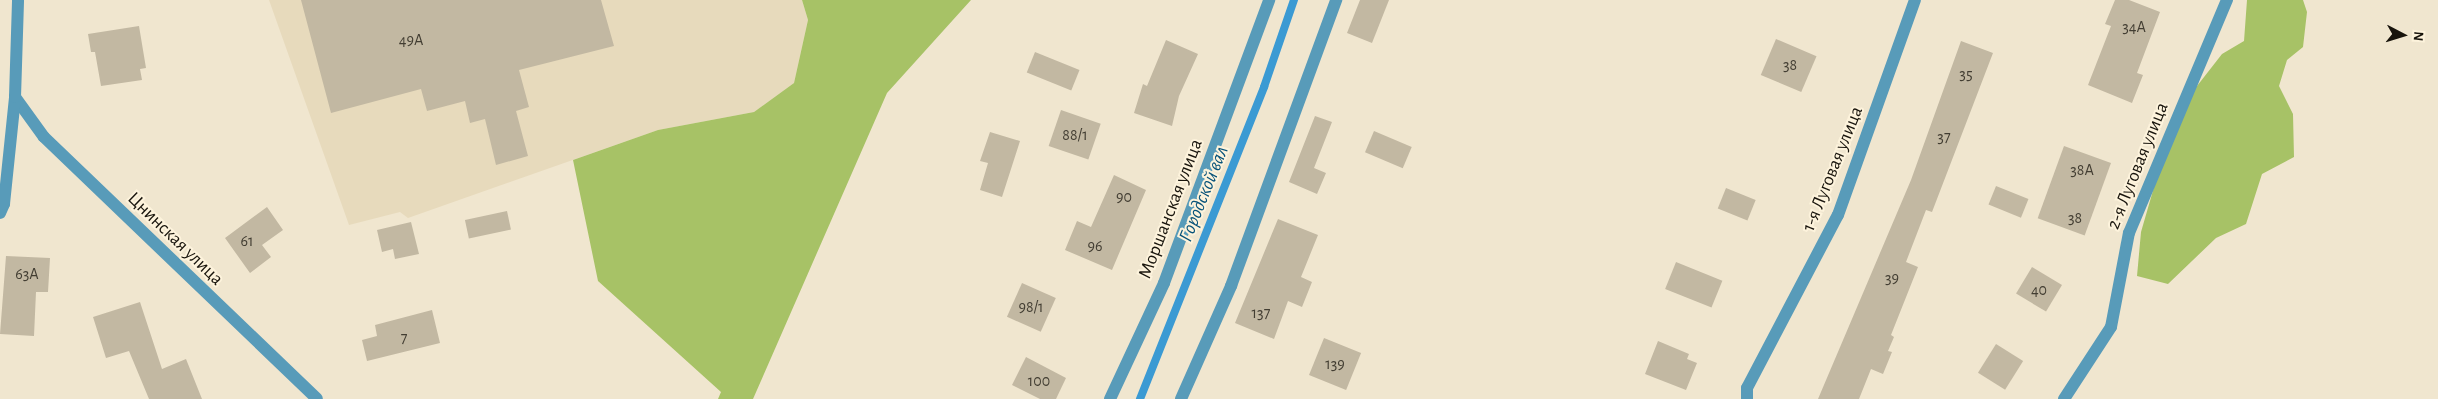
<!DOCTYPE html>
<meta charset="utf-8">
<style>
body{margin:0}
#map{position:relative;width:2438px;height:399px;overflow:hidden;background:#f0e6cf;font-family:"Alegreya Sans",sans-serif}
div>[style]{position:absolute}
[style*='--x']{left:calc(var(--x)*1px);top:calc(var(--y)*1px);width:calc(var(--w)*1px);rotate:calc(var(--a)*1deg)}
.built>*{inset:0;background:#e7dabc}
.forest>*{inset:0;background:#a7c266}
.stream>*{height:8px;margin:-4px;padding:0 4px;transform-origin:4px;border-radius:4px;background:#3b9ad3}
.building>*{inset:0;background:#c2b8a2;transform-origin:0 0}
.minor>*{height:12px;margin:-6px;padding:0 6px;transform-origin:6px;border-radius:6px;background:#589bb9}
span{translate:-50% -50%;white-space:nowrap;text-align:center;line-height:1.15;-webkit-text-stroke:4px #fdf3dc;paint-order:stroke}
.number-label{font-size:16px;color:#423d32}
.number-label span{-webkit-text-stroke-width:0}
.street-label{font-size:19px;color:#18140c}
.water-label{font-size:20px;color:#075279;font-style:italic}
.north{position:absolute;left:2378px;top:10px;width:50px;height:50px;-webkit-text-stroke:4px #fdf3dc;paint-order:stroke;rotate:95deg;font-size:14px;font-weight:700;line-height:20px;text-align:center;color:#18140c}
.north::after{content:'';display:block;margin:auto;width:18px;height:22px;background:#18140c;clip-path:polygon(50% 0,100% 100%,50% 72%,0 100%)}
</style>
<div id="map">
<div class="built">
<i style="clip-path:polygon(269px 0,802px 0,808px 20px,794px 83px,754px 112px,658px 130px,408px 218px,400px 212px,349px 225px)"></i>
</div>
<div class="forest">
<i style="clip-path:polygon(802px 0,971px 0,887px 93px,753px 399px,718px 399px,721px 392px,598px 281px,573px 160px,658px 130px,754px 112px,794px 83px,808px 20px)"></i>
<i style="clip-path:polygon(2247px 0,2303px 0,2307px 12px,2303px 47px,2287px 60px,2279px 86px,2293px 114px,2294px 157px,2262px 174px,2246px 224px,2216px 238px,2168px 284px,2137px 276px,2141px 232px,2163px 156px,2190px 95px,2222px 54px,2244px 41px)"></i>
</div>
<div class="stream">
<i style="--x:1140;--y:399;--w:336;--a:-68.3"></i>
<i style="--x:1264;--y:87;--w:92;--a:-71"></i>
</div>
<div class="building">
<i style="clip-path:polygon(301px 0,601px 0,614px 46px,519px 70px,529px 107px,516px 111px,528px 156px,496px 165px,485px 119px,470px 123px,465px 101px,427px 111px,421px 89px,331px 113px)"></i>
<i style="clip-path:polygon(1360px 0,1389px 0,1372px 43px,1347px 33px)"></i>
<i style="clip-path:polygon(2115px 0,2129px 0,2160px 12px,2137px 73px,2143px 75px,2132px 103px,2088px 85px,2111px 26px,2105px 24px)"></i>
<i style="clip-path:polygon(139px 26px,146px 68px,140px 69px,142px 80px,101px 86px,95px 52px,91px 52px,88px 34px)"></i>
<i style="left:1776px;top:39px;width:44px;height:39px;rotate:23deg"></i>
<i style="clip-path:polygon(1166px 40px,1198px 54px,1179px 96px,1172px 126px,1134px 113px,1143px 84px,1147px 86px)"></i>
<i style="clip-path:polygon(1961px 41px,1993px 53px,1932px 212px,1926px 210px,1906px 262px,1918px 267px,1891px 335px,1894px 337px,1888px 351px,1892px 352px,1883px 374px,1871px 369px,1859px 399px,1818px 399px,1911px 180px)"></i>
<i style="left:1035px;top:52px;width:48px;height:22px;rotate:22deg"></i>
<i style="left:1061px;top:110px;width:42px;height:38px;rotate:19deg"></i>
<i style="clip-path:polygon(1315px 116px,1332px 122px,1314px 168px,1326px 173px,1317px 194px,1289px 182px)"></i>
<i style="left:1374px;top:131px;width:41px;height:23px;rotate:23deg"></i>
<i style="clip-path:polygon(990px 132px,1020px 141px,1002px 197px,980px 190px,988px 163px,980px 161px)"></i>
<i style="left:2064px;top:146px;width:50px;height:77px;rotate:20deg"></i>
<i style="clip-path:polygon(1114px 175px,1146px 190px,1112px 270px,1065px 250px,1077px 221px,1091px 227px)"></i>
<i style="left:1996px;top:186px;width:35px;height:20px;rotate:22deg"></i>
<i style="left:1726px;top:188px;width:32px;height:22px;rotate:22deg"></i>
<i style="clip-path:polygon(267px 207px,283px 230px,262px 245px,271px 257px,250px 273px,225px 238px)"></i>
<i style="left:507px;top:211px;width:19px;height:43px;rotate:78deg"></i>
<i style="clip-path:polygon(1278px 219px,1318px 235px,1301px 277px,1312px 282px,1302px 307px,1288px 301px,1274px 339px,1235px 323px)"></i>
<i style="clip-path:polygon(411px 222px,419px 254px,395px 259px,393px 249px,382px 252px,377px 230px)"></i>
<i style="clip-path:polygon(6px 256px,50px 258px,48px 292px,36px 292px,34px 336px,0 334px)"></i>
<i style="left:1676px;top:262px;width:50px;height:29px;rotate:22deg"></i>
<i style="left:2032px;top:267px;width:35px;height:31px;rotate:31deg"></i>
<i style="left:1022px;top:283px;width:37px;height:37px;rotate:24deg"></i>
<i style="clip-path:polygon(140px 302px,162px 369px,186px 359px,202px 399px,149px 399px,129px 351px,106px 358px,93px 317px)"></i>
<i style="clip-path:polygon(432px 310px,440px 343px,367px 361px,362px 340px,377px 336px,375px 325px)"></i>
<i style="left:1324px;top:338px;width:40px;height:40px;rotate:22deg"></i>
<i style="clip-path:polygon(1658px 341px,1689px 354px,1687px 359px,1697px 363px,1686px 390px,1645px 374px)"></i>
<i style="left:1996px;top:344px;width:32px;height:34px;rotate:32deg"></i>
<i style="clip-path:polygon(1026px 357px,1066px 378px,1056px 399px,1040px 399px,1012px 385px)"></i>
</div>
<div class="minor">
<i style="--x:15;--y:97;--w:49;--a:54.1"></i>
<i style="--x:44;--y:137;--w:378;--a:43.8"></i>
<i style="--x:0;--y:213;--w:10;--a:-66"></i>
<i style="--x:4;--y:204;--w:108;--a:-84.1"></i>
<i style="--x:15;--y:97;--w:97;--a:-88.2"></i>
<i style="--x:1110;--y:399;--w:128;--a:-65"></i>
<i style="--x:1164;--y:283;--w:302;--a:-69.6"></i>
<i style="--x:1181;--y:399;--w:124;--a:-66.1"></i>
<i style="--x:1231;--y:286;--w:305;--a:-69.8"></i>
<i style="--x:1747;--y:399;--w:11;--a:-90"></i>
<i style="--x:1747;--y:388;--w:195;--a:-62.3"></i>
<i style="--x:1838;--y:215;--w:228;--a:-70.3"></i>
<i style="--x:2064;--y:399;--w:86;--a:-56.9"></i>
<i style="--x:2111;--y:327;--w:96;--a:-79.2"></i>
<i style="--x:2129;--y:233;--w:253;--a:-67.2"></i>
</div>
<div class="number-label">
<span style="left:2134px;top:27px">34А</span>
<span style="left:411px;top:40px">49А</span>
<span style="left:1790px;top:65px">38</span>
<span style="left:1966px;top:74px">35</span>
<span style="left:1075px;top:135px">88/1</span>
<span style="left:1944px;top:137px">37</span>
<span style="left:2082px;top:170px">38А</span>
<span style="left:1124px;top:197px">90</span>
<span style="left:2075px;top:218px">38</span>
<span style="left:247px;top:241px">61</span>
<span style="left:1095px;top:246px">96</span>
<span style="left:27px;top:274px">63А</span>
<span style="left:1892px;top:278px">39</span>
<span style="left:2039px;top:290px">40</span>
<span style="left:1031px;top:307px">98/1</span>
<span style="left:1261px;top:313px">137</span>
<span style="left:404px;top:338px">7</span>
<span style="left:1335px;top:364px">139</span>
<span style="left:1039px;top:381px">100</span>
</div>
<div class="street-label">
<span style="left:2138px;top:166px;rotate:-68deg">2-я Луговая улица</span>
<span style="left:1833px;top:169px;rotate:-68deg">1-я Луговая улица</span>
<span style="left:1171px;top:209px;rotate:-69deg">Моршанская улица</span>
<span style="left:175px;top:239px;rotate:44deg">Цнинская улица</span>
</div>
<div class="water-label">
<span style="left:1204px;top:194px;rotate:-68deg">Городской вал</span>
</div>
<div class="north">N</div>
</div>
